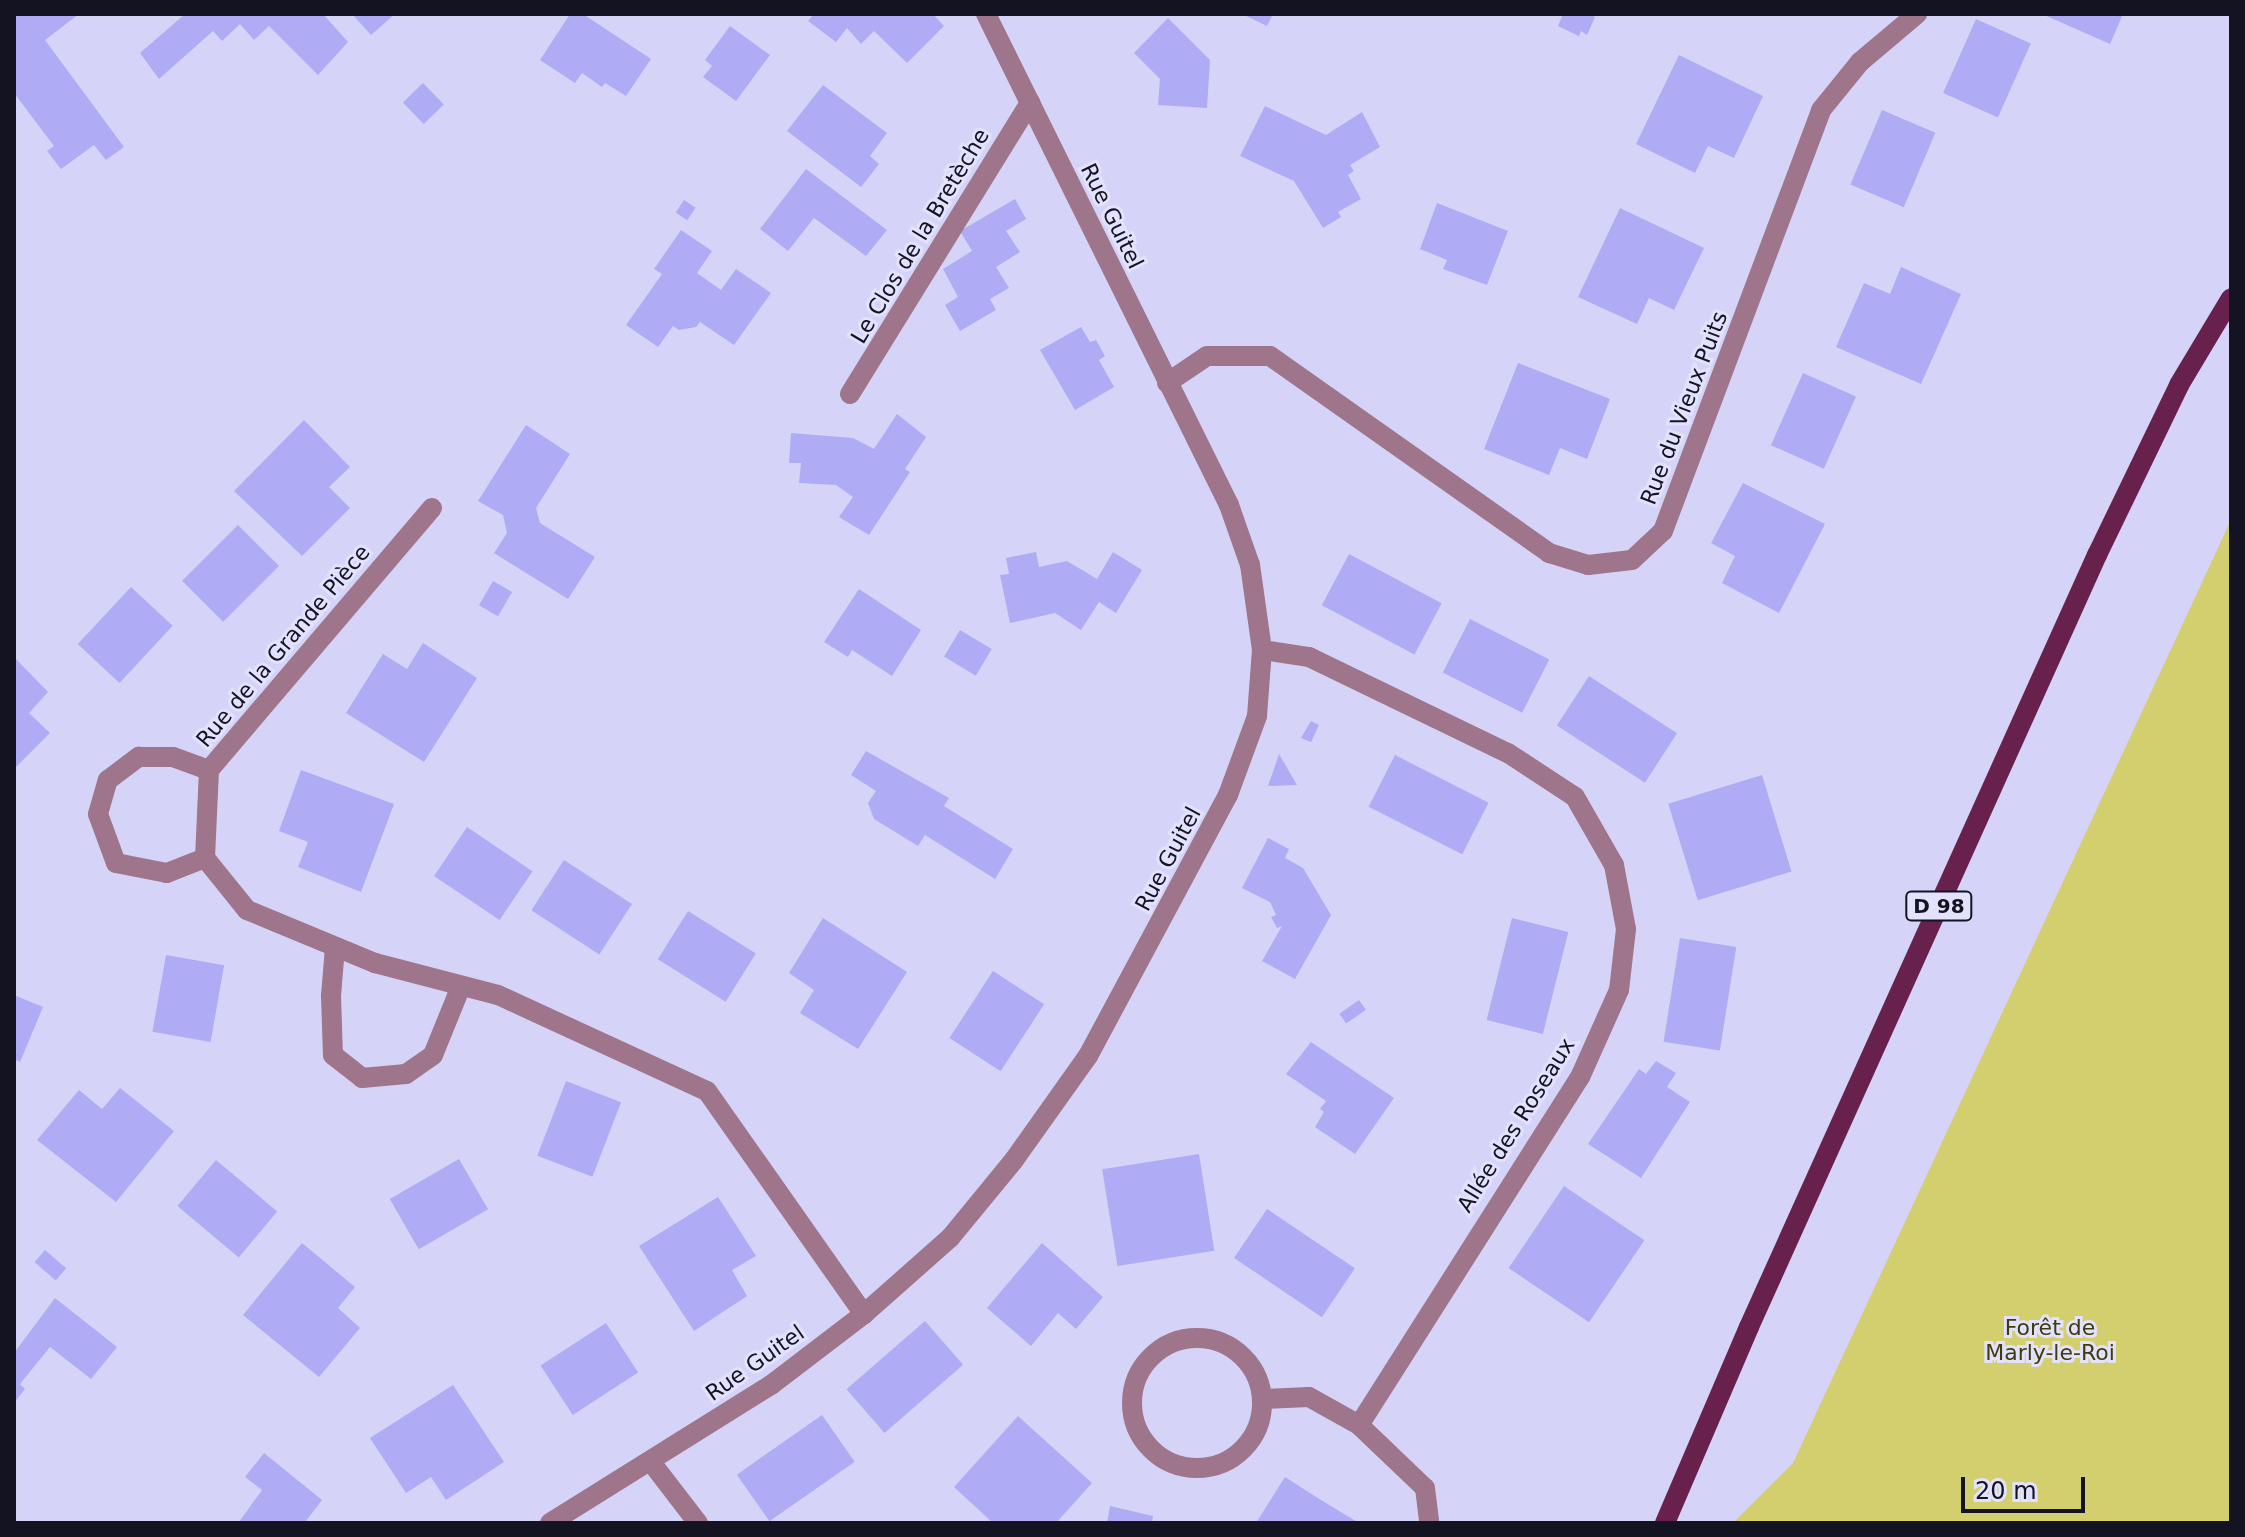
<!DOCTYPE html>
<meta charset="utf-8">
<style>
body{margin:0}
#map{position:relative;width:2245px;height:1537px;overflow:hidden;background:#d5d4f8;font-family:"DejaVu Sans",sans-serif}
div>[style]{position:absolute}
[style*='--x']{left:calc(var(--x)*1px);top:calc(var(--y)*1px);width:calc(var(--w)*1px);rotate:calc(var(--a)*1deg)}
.green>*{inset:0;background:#d3ce6e}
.building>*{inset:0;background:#afabf5;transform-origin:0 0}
.minor>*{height:20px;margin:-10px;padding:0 10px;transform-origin:10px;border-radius:10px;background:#9f758b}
.minor>.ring{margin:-10px;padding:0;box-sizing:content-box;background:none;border:20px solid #9f758b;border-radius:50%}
.major>*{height:20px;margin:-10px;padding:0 10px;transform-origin:10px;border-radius:10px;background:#67214c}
span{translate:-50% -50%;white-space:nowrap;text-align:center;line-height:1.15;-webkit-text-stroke:6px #e3e2fe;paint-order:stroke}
.shield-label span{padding:2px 6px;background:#e3e2fe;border:2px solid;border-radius:6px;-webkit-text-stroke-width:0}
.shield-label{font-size:20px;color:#141322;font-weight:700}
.street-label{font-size:22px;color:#141322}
.park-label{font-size:22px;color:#3e3b0c}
.frame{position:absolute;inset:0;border:16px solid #141322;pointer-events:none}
.scale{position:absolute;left:1961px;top:1477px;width:124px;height:36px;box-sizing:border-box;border:4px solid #141322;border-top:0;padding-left:10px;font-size:24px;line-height:28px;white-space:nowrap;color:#141322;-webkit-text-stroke:6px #e3e2fe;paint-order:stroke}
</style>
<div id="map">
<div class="green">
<i style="clip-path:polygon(2231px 520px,2231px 1523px,1733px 1523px,1793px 1463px)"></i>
</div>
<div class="building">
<i style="clip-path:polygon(19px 14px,79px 14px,45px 40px,124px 147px,106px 160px,94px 145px,61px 169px,47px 151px,54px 146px,14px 93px,14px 18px)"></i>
<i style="clip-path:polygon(185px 14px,323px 14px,348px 42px,318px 75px,269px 26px,254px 40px,240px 24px,222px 41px,213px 31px,159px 79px,140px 53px)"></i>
<i style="clip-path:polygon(352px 14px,395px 14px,371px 35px)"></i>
<i style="clip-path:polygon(570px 14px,583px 14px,651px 59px,626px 96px,605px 83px,602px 87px,582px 73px,575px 83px,540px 60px)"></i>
<i style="clip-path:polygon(814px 14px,933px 14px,944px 26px,907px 63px,874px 31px,861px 44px,847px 28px,836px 42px,808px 21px)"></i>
<i style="clip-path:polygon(1242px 14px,1273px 14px,1267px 26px)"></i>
<i style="clip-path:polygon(1563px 14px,1589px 14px,1595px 17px,1587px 35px,1581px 31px,1579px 36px,1558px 26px)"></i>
<i style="clip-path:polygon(2042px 14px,2123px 14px,2110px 44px)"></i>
<i style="clip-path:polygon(1168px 18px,1210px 60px,1207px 108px,1158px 105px,1160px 79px,1134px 53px)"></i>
<i style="left:1976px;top:19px;width:60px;height:81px;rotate:24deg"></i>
<i style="clip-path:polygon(730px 26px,770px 55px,736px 101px,703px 77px,712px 66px,705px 60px)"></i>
<i style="clip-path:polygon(1679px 55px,1763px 96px,1734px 158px,1708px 146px,1695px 173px,1636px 144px)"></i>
<i style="left:423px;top:83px;width:30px;height:28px;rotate:46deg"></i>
<i style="clip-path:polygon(823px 85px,887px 133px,870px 156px,879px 164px,861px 187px,787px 131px)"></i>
<i style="clip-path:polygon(1265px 106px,1326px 135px,1362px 112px,1380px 147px,1350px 165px,1354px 171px,1348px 175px,1361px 199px,1338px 212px,1341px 217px,1323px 228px,1294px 181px,1240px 156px)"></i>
<i style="left:1882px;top:110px;width:58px;height:81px;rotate:23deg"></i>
<i style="clip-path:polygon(806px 169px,887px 230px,866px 256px,814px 218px,788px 251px,760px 229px)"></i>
<i style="clip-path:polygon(1015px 199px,1026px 219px,1006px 231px,1020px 252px,996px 267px,1009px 288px,990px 299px,996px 310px,960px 331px,945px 305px,958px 297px,943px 269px,972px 251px,960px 231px)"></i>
<i style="left:684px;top:200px;width:14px;height:15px;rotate:34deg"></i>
<i style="clip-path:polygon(1437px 203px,1508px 231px,1487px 285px,1443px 269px,1447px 260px,1420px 249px)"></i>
<i style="clip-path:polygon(1620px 208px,1704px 248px,1674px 310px,1649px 298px,1637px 324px,1578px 297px)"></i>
<i style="clip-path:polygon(681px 230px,712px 251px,697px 273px,721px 290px,736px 269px,771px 293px,734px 345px,700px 322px,696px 327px,679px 330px,673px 326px,658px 347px,626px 325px,662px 274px,654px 269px)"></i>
<i style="clip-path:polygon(1901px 267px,1961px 294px,1921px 384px,1836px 347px,1864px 283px,1890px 294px)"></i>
<i style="clip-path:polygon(1081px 327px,1090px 342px,1096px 340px,1105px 356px,1099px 360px,1114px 387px,1075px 410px,1040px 350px)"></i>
<i style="clip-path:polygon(1518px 363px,1610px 399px,1587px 459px,1560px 448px,1549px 475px,1484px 449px)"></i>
<i style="left:1803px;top:373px;width:58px;height:79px;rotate:24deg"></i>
<i style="clip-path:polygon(897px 414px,926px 437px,905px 469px,910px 472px,869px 535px,839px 517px,853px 497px,836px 485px,799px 483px,801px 463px,789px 463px,791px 433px,853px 438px,874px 449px)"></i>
<i style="clip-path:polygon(304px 420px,350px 467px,329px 487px,350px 508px,302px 556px,234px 491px)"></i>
<i style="clip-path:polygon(526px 425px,570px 454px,536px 508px,540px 523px,595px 557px,568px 599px,494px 553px,507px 533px,503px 515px,478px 501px)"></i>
<i style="clip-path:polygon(1743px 483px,1825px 524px,1779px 613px,1722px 583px,1735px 556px,1711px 543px)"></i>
<i style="left:238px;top:525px;width:58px;height:79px;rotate:45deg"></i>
<i style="clip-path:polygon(1036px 552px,1039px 567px,1067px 561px,1097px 579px,1113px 552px,1142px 570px,1116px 613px,1099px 602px,1081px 630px,1055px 613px,1010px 623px,1000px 575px,1009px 574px,1006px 558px)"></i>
<i style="left:1349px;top:554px;width:105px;height:58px;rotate:28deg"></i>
<i style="left:493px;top:581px;width:22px;height:28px;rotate:30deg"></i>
<i style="left:131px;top:587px;width:57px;height:78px;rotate:43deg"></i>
<i style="clip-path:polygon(859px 589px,921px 630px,892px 676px,852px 650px,848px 657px,824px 642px)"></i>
<i style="left:1470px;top:619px;width:89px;height:60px;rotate:27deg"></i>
<i style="left:960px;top:630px;width:37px;height:31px;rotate:31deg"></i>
<i style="clip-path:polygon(423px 643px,477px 678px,424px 762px,346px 713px,383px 654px,407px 669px)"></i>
<i style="clip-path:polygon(14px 657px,48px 692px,29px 713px,50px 733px,14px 769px)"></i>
<i style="left:1589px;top:676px;width:105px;height:59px;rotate:33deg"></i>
<i style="clip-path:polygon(1311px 721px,1319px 725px,1311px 742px,1301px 738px)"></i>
<i style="clip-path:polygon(866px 751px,949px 798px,944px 806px,1013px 849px,995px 879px,925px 835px,918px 846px,874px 819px,868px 803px,876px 791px,851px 775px)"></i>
<i style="clip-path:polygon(1279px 754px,1297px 785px,1268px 786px)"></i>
<i style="left:1395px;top:755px;width:105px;height:58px;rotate:27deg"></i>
<i style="clip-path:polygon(301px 770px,394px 804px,361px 892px,298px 867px,308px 842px,279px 831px)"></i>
<i style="left:1762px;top:775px;width:101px;height:98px;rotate:73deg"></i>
<i style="left:467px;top:827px;width:79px;height:59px;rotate:34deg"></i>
<i style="clip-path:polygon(1268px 838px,1289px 849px,1285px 858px,1303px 868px,1331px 915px,1295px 979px,1262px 961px,1282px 926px,1277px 928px,1271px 917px,1276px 915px,1270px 902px,1242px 888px)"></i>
<i style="left:564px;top:860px;width:81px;height:60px;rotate:33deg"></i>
<i style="left:688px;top:911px;width:80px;height:57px;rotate:32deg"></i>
<i style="clip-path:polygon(823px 918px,907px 972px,858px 1049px,800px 1013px,814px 990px,789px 973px)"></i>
<i style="left:1512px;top:918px;width:58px;height:105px;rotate:14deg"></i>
<i style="left:1680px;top:938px;width:57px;height:105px;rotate:9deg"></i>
<i style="left:166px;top:955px;width:59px;height:78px;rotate:10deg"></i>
<i style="left:993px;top:971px;width:61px;height:80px;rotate:33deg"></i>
<i style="clip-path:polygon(14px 995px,43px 1007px,20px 1062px,14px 1059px)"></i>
<i style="left:1359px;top:1000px;width:12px;height:24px;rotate:55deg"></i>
<i style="clip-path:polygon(1311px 1042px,1394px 1098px,1355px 1154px,1315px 1127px,1324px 1112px,1320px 1109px,1326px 1101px,1286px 1074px)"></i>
<i style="clip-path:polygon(1656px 1061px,1676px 1073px,1667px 1087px,1690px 1102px,1641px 1178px,1588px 1144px,1639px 1069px,1646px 1074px)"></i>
<i style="left:566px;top:1081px;width:59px;height:80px;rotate:21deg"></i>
<i style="clip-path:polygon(120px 1088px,174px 1131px,116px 1202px,37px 1140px,79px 1090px,102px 1109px)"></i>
<i style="left:1199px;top:1154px;width:98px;height:98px;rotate:81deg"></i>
<i style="left:459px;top:1159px;width:58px;height:80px;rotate:60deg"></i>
<i style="left:216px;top:1160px;width:80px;height:60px;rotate:40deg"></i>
<i style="left:1564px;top:1186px;width:97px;height:99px;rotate:34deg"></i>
<i style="clip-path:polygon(718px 1197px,756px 1256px,732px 1270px,747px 1296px,694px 1331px,639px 1246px)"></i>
<i style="left:1267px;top:1209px;width:106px;height:59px;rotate:34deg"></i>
<i style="clip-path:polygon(302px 1243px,355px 1287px,338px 1308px,360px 1328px,319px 1377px,243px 1315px)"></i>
<i style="clip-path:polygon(1042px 1243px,1103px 1297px,1076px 1329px,1058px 1313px,1031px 1346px,987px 1308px)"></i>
<i style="left:45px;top:1250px;width:28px;height:16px;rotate:41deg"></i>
<i style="clip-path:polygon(55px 1298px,117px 1347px,91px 1379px,50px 1347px,20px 1384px,25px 1389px,14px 1403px,14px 1353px)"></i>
<i style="left:925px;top:1321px;width:58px;height:104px;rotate:49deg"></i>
<i style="left:606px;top:1323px;width:59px;height:78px;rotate:57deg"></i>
<i style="clip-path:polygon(453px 1385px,504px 1462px,446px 1500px,431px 1477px,406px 1493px,370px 1438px)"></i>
<i style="left:822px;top:1415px;width:57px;height:104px;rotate:55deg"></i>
<i style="clip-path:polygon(1018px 1416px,1092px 1483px,1056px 1523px,993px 1523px,954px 1487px)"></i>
<i style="clip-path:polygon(264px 1453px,322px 1500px,306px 1521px,308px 1523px,239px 1522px,262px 1490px,245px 1477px)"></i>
<i style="clip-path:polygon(1285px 1477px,1321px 1500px,1359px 1523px,1256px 1523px)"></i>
<i style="clip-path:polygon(1110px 1506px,1153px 1516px,1152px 1523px,1107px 1523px)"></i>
</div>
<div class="minor">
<i style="--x:1167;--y:383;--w:48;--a:-34"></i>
<i style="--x:1207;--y:356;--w:63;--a:0"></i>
<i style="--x:1270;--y:356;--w:342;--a:35.2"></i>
<i style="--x:1549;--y:553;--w:41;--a:17.1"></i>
<i style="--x:1588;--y:565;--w:44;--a:-6.5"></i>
<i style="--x:1632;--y:560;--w:42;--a:-43.1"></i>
<i style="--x:1663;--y:531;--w:450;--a:-69.4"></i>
<i style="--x:1821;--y:110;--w:62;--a:-50.9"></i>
<i style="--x:1860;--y:62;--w:75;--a:-40.1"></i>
<i style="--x:850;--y:394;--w:343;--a:-58.3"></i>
<i style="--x:432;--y:508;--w:344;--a:130.4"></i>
<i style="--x:209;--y:770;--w:88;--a:92.6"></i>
<i style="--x:205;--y:858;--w:67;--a:51.1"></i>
<i style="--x:247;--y:910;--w:139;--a:22.5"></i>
<i style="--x:375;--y:963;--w:127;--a:14.6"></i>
<i style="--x:498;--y:995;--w:230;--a:24.7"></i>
<i style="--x:707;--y:1091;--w:273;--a:54.9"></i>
<i style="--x:1262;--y:650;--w:48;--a:8.5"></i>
<i style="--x:1309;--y:657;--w:221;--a:25.8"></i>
<i style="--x:1508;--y:753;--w:80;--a:33.3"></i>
<i style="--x:1575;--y:797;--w:78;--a:60.2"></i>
<i style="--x:1614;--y:865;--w:65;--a:79.4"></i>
<i style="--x:1626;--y:929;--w:61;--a:96.5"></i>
<i style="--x:1619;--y:990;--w:95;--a:114.1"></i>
<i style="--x:1580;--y:1077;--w:412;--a:122.4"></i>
<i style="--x:205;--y:858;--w:41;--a:158.5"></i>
<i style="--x:167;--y:873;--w:52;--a:-168.9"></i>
<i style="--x:116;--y:863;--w:52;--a:-110.2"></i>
<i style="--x:98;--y:814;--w:35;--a:-74"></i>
<i style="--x:108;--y:780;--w:39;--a:-37"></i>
<i style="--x:139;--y:757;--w:34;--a:0"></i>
<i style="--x:173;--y:757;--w:38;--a:20"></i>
<i style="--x:335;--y:947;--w:49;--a:94.7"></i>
<i style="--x:331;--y:996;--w:59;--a:88.1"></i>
<i style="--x:333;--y:1055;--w:37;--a:38"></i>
<i style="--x:362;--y:1078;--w:44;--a:-5.2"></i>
<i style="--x:406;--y:1074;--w:33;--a:-35"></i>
<i style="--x:433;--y:1055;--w:74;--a:-67.9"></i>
<i class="ring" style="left:1132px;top:1338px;width:110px;height:110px"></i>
<i style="--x:1262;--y:1399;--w:47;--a:-2.4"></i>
<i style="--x:1309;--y:1397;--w:57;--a:29.2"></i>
<i style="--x:1359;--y:1425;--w:91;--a:43.7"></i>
<i style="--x:1425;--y:1488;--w:35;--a:83"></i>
<i style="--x:651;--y:1462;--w:77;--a:52.4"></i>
<i style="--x:550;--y:1523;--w:261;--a:-32"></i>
<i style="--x:771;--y:1385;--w:117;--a:-37.4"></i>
<i style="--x:864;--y:1314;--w:115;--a:-41.5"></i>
<i style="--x:950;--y:1238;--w:101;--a:-50.6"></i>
<i style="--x:1014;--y:1160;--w:128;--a:-54.6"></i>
<i style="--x:1088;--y:1056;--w:296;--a:-61.8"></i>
<i style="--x:1228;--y:795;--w:84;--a:-69.8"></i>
<i style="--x:1257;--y:716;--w:66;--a:-85.7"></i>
<i style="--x:1262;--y:650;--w:86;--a:-98"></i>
<i style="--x:1250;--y:565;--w:64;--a:-109.3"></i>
<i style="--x:1229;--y:505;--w:548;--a:-116.33"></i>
</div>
<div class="major">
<i style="--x:1665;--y:1523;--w:213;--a:-66.8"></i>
<i style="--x:1749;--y:1327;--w:847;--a:-65.74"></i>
<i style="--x:2097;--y:555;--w:189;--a:-64.2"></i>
<i style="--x:2179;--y:385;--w:101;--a:-59.1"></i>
</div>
<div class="shield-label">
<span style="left:1939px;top:906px">D 98</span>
</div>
<div class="street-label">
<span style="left:1112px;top:216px;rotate:64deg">Rue Guitel</span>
<span style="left:920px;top:236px;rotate:-59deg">Le Clos de la Bretèche</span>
<span style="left:1684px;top:408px;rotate:-69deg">Rue du Vieux Puits</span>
<span style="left:283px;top:646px;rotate:-50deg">Rue de la Grande Pièce</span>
<span style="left:1168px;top:859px;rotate:-62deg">Rue Guitel</span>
<span style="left:1516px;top:1125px;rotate:-58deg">Allée des Roseaux</span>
<span style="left:755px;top:1363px;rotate:-35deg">Rue Guitel</span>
</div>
<div class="park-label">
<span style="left:2050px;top:1340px">Forêt de<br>Marly-le-Roi</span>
</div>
<div class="frame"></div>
<div class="scale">20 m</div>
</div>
